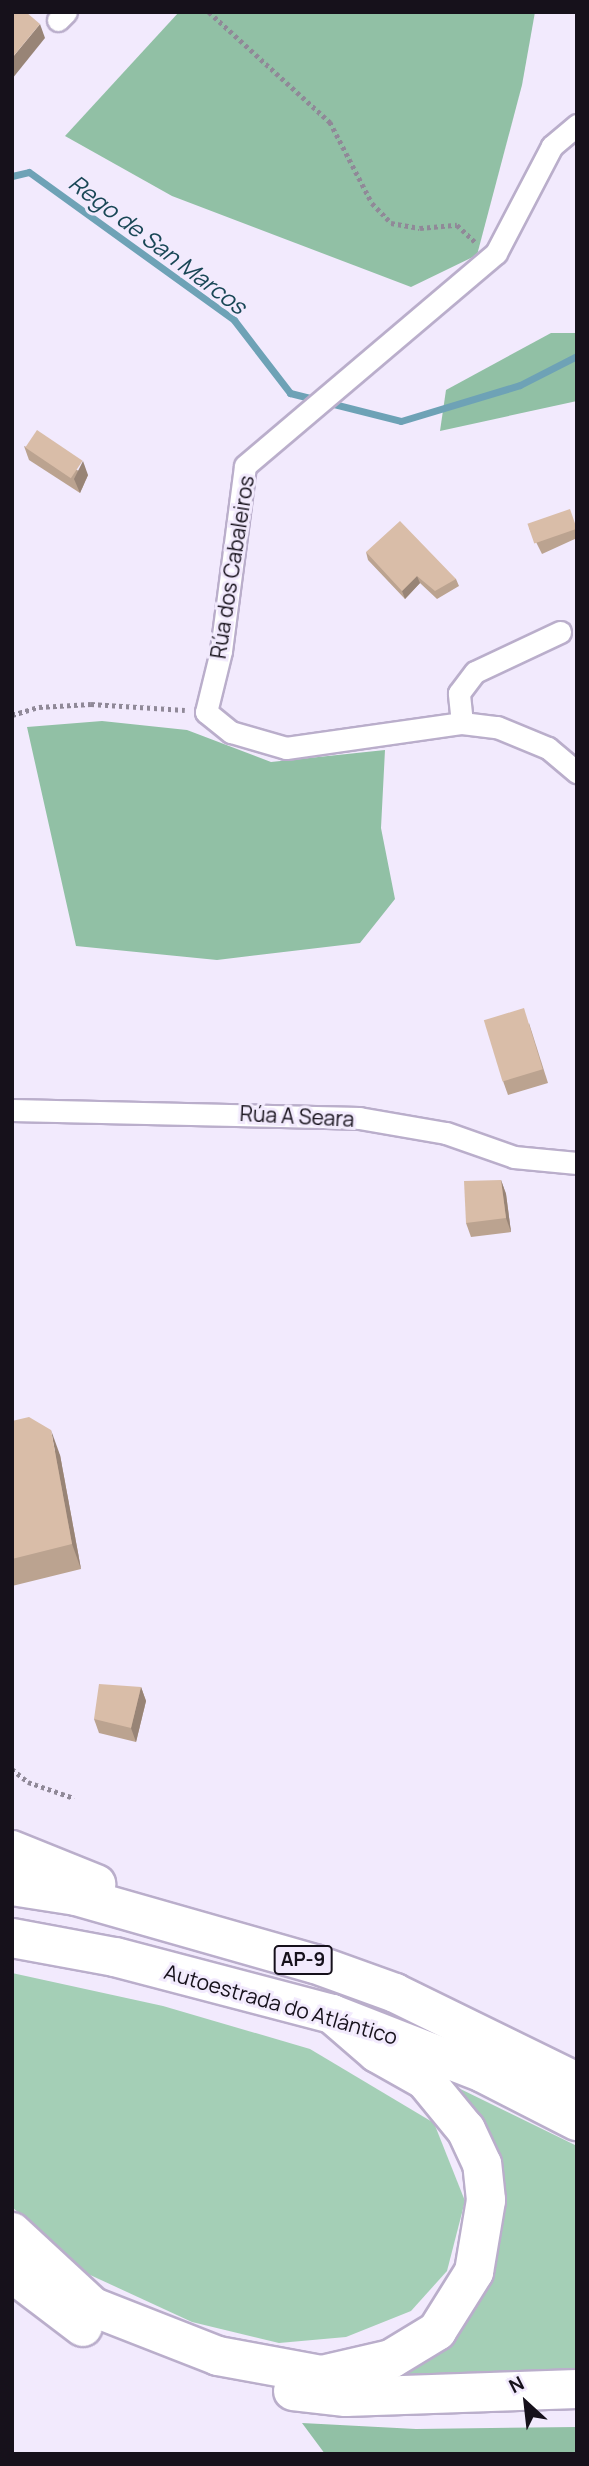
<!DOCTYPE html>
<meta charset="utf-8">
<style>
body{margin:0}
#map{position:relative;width:589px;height:2466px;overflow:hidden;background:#f2eafd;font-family:Manrope,sans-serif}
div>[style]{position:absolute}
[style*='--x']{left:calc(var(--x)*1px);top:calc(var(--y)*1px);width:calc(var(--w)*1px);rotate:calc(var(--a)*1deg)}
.green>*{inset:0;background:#a4cfb6}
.forest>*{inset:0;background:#91c0a5}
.stream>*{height:7px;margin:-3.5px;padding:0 3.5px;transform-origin:3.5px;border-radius:3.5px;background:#6ea2b6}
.path>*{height:4.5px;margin-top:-2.25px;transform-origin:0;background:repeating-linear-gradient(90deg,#908998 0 3.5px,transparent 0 7px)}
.roads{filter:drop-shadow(2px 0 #baaecb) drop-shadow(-2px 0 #baaecb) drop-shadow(0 2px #baaecb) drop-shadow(0 -2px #baaecb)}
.minor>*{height:21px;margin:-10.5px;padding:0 10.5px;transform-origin:10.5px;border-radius:10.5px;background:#fff}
.motorway>*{height:38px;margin:-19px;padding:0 19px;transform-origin:19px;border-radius:19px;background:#fff}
.wall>*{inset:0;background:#bba390}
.shaded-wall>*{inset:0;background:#988476}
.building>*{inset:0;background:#d9bda8;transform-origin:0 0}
span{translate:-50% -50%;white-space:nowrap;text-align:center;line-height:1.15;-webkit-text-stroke:6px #f2eafd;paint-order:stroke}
.shield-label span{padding:2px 5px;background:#f2eafd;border:2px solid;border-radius:5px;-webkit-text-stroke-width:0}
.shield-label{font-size:19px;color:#16111b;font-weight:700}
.street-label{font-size:21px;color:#16111b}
.water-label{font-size:23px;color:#194756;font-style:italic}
.frame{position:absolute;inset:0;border:14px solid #16111b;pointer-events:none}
.north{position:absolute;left:491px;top:2368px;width:70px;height:70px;-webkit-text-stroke:5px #f2eafd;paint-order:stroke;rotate:333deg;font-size:19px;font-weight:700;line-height:28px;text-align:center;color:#16111b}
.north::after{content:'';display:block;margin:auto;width:24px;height:32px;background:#16111b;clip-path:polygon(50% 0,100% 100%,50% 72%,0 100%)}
</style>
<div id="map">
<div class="green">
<i style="clip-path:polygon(12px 1973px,163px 2006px,310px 2049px,434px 2123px,465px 2201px,447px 2271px,411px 2311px,346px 2337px,279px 2343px,192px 2322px,88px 2274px,12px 2207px)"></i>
<i style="clip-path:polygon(440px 2079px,577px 2146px,577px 2378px,351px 2376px,380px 2368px,493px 2243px)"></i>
</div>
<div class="forest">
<i style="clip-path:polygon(179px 12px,535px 12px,522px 85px,477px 255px,411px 287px,172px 196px,65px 136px)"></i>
<i style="clip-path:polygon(551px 333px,577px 333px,577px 401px,440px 431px,446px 390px)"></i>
<i style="clip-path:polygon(102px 721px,187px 730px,271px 762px,385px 750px,381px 828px,395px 899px,360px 943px,217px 960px,76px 946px,27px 727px)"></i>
<i style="clip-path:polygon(302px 2423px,416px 2429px,577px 2427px,577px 2454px,325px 2454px)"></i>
</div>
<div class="stream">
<i style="--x:12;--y:176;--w:17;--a:-13"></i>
<i style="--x:29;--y:172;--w:253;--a:35.8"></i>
<i style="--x:234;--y:320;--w:92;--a:52.5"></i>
<i style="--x:290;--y:393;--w:114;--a:14.2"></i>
<i style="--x:401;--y:421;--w:124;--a:-16.8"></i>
<i style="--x:520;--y:385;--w:64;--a:-27"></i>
</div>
<div class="path">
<i style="--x:209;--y:12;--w:164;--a:42.3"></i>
<i style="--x:330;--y:122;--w:91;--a:62.6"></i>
<i style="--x:372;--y:203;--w:28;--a:46"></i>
<i style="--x:391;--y:223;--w:29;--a:10"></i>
<i style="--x:420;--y:228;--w:37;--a:-5"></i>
<i style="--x:457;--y:225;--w:25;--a:43"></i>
<i style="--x:12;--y:715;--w:28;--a:-17"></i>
<i style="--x:39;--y:707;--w:52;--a:-3.3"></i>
<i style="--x:91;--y:704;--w:94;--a:3.7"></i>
<i style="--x:12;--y:1769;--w:21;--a:39"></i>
<i style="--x:28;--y:1782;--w:49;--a:19.2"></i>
</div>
<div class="roads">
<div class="minor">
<i style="--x:58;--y:20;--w:11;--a:-45"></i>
<i style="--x:577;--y:125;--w:33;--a:140"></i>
<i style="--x:552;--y:146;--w:121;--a:117.6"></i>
<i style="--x:496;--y:253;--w:329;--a:139.7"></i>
<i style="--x:245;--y:466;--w:187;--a:97.4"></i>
<i style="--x:221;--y:651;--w:63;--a:103.8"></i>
<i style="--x:206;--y:712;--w:32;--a:39"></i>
<i style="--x:231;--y:732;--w:57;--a:16.2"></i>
<i style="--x:286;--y:748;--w:178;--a:-8.1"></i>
<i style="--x:462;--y:723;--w:35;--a:7"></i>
<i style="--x:497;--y:727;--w:55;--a:22.4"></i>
<i style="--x:548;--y:748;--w:38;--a:40"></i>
<i style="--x:462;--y:723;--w:30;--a:-96"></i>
<i style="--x:459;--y:693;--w:26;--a:-53"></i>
<i style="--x:475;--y:672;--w:94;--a:-25.2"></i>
<i style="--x:12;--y:1110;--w:347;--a:1.3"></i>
<i style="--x:359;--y:1118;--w:88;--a:9.8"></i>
<i style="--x:446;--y:1133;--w:72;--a:19.4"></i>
<i style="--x:514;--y:1157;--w:63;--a:5.4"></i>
</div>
<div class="motorway">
<i style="--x:12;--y:1850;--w:91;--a:22"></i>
<i style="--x:12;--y:1886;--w:65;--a:8.9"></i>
<i style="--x:76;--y:1896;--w:248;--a:15.9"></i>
<i style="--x:315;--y:1964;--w:85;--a:19.9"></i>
<i style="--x:395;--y:1993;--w:203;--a:26.1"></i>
<i style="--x:12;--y:1938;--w:105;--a:10.5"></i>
<i style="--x:115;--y:1957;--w:224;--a:14.7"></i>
<i style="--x:332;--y:2014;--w:162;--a:21.3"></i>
<i style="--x:483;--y:2073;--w:106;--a:27.1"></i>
<i style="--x:12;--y:2232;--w:110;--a:42.8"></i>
<i style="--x:93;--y:2307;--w:134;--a:21.4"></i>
<i style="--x:218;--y:2356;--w:106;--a:10.4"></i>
<i style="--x:322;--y:2375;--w:71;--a:-13.1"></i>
<i style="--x:391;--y:2359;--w:54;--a:-31.3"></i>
<i style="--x:437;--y:2331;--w:70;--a:-57.9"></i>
<i style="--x:474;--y:2272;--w:73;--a:-80.5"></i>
<i style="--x:486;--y:2200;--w:36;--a:-96"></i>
<i style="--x:482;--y:2164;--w:38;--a:-115"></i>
<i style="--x:466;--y:2130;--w:65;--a:-129.4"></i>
<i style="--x:425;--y:2080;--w:55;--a:-150.6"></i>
<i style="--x:377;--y:2053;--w:60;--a:-139.1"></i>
<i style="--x:12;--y:2273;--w:89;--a:37.3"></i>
<i style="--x:293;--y:2391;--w:53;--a:6.5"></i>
<i style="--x:346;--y:2397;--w:231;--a:-2"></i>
</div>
</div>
<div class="wall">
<i style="clip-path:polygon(24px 446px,88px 475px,80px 493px,29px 460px)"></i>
<i style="clip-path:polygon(577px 527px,577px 538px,542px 554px,529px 528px)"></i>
<i style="clip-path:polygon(366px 552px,456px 579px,459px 586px,437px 599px,420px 583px,405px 599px,368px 560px)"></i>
<i style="clip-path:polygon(529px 1023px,548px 1083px,508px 1095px,503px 1081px)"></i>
<i style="clip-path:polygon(501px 1180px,506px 1194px,511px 1232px,471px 1237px,466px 1223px)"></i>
<i style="clip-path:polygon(12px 1421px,60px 1455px,81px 1569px,12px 1586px)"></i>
<i style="clip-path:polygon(141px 1687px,146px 1701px,136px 1742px,99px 1733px,94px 1719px)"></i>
</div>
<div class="shaded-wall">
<i style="clip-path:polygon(40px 24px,45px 38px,12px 79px,12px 58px)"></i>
<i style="clip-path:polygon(83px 461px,88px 475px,80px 493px,74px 479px)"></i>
<i style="clip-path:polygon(417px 576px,420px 583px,405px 599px,402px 591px)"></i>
<i style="clip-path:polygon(501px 1180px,506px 1194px,511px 1232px,506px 1218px)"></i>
<i style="clip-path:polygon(51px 1430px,60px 1455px,81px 1569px,72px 1544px)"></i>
<i style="clip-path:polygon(141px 1687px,146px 1701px,136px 1742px,131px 1728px)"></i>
</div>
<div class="building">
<i style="clip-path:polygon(12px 12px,26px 12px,40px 24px,12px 58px)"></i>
<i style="left:37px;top:430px;width:55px;height:21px;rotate:34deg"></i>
<i style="left:570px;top:509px;width:21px;height:45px;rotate:71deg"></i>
<i style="clip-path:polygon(400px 521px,456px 579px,435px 591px,417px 576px,402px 591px,366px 552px)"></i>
<i style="left:524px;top:1008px;width:64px;height:42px;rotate:73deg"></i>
<i style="clip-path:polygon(501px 1180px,506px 1218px,466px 1223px,464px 1181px)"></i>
<i style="clip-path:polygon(29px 1417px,51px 1430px,72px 1544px,12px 1559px,12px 1421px)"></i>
<i style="clip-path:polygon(99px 1684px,141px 1687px,131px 1728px,94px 1719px)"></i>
</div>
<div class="shield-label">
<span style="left:303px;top:1960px">AP-9</span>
</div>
<div class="street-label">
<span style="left:232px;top:567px;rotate:-81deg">Rúa dos Cabaleiros</span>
<span style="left:297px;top:1116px;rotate:3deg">Rúa A Seara</span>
<span style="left:281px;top:2004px;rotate:16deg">Autoestrada do Atlántico</span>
</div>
<div class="water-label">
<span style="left:158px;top:244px;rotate:37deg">Rego de San Marcos</span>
</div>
<div class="frame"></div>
<div class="north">N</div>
</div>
